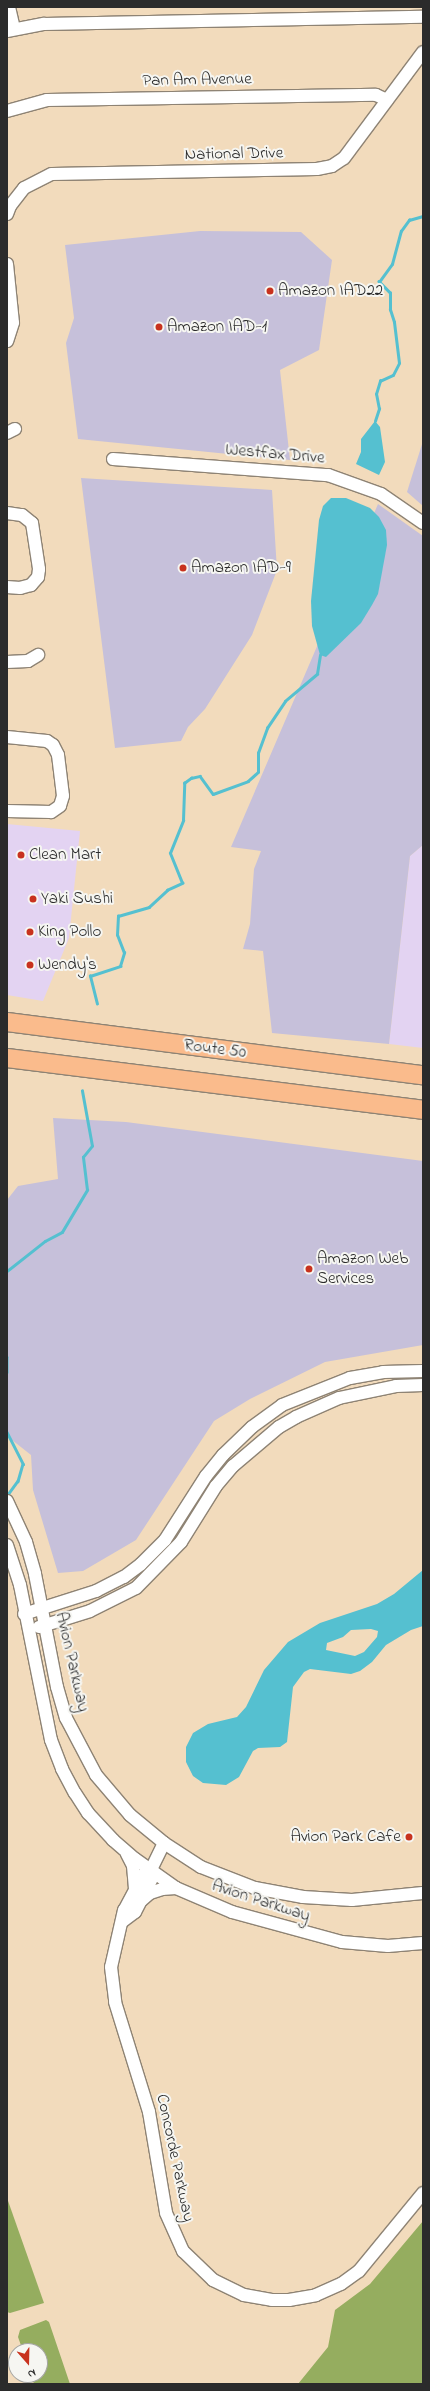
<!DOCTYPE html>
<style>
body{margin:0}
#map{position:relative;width:430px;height:2391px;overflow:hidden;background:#f2dbbc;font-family:"Indie Flower",sans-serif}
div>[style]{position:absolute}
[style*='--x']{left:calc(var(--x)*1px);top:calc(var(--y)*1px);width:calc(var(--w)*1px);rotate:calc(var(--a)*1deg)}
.built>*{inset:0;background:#e3d3f2}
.industrial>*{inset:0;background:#c6c0da}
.forest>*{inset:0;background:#95ad5f}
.water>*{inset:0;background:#55c0d0}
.stream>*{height:2.5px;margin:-1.25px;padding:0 1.25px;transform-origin:1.25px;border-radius:1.25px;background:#55c0d0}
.roads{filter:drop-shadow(1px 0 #8e8374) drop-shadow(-1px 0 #8e8374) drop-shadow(0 1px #8e8374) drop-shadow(0 -1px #8e8374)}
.minor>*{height:12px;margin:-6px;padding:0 6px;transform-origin:6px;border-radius:6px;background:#fff}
.highway>*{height:18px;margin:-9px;padding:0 9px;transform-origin:9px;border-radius:9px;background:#fabb8c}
.dots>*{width:11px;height:11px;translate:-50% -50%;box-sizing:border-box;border:2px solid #f6f6f2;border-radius:50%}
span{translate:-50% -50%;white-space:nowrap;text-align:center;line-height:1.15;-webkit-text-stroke:4px #f6f6f2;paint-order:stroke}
.street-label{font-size:17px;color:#2b2b2b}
.poi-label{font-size:17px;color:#2b2b2b}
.left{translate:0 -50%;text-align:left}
.right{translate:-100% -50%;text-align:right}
.frame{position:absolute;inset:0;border:8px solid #2b2b2b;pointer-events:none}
.north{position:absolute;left:8px;top:2343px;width:40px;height:40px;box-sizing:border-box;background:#f6f6f2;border:1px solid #a5a5a2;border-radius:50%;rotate:160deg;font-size:11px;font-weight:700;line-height:16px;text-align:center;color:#2b2b2b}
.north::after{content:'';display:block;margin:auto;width:14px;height:18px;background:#c8321e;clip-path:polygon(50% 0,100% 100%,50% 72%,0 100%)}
</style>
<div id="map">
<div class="built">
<i style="clip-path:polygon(7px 824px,80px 831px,69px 938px,43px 1001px,7px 995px)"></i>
<i style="clip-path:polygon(423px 845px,423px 1048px,389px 1044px,410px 856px)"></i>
</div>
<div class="industrial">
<i style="clip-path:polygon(200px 231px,301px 232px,332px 260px,319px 350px,280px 370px,290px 460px,78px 439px,66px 343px,74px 318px,65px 245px)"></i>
<i style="clip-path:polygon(423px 441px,423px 506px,407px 492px)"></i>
<i style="clip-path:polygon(81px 478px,272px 490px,277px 570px,252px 635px,205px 709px,188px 727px,181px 741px,115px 748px)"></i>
<i style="clip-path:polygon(378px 504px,423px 536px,423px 845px,410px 856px,389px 1044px,272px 1033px,263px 951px,243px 949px,250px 924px,254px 869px,261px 851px,231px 847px)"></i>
<i style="clip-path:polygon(53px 1118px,126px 1122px,423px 1161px,423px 1345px,325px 1362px,250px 1399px,214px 1421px,136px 1540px,83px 1571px,58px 1573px,33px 1490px,31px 1455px,7px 1436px,7px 1200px,18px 1186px,58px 1179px)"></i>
</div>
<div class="forest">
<i style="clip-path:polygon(7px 2198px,44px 2303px,10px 2313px,7px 2312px)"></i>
<i style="clip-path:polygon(423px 2221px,423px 2384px,298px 2384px,328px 2347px,335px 2310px,370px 2284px)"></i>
<i style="clip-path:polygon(46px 2320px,49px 2322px,70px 2384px,34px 2384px,31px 2375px,40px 2375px,40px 2351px,23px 2351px,18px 2337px,20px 2330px)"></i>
</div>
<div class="water">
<i style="clip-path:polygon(375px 421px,380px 427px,385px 462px,379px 475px,356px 464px,361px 452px,361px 439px)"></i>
<i style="clip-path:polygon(331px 498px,346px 498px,370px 508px,379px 517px,386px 530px,387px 545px,378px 594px,372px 605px,361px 623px,326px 657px,320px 655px,312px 626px,311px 601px,319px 520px,323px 506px)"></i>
<i style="clip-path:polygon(evenodd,423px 1570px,423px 1626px,411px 1630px,386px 1645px,372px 1662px,360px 1671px,351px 1674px,310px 1669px,304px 1672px,293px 1687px,287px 1742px,280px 1747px,258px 1748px,253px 1751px,239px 1777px,226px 1785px,203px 1783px,193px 1776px,186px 1762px,186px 1747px,193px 1733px,208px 1724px,237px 1717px,246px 1707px,264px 1670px,288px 1642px,320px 1623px,377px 1604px,394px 1594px,423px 1570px,371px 1629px,378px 1631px,377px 1637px,364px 1652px,355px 1656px,326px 1650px,327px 1643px,343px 1637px,351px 1630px,371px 1629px)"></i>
</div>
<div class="stream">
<i style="--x:375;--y:421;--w:13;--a:-72"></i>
<i style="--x:379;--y:409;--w:15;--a:-101"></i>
<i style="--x:376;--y:394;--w:14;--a:-73"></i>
<i style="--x:380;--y:381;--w:14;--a:-25"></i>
<i style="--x:393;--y:375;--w:13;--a:-63"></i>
<i style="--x:399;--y:363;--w:41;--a:-97"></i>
<i style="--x:394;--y:322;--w:13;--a:-108"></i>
<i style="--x:390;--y:310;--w:17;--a:-90"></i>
<i style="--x:390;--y:293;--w:16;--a:-135"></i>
<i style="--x:379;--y:282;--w:22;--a:-54"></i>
<i style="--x:392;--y:264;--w:34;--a:-75"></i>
<i style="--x:401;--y:231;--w:14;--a:-54"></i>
<i style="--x:409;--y:220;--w:15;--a:-16"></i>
<i style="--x:97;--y:1004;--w:29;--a:-104"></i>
<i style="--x:90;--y:976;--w:32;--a:-18"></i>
<i style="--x:120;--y:966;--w:14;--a:-73"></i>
<i style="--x:124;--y:953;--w:19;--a:-111"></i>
<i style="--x:117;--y:935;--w:19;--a:-87"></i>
<i style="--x:118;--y:916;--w:32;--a:-16"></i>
<i style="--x:149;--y:907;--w:25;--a:-43"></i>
<i style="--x:167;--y:890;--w:17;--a:-25"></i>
<i style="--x:182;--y:883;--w:32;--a:-112"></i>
<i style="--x:170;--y:853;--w:35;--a:-68"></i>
<i style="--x:183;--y:820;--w:37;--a:-88"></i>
<i style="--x:184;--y:783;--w:9;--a:-36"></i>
<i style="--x:191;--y:778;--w:9;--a:-13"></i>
<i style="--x:200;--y:776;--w:22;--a:54"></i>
<i style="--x:213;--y:794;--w:37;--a:-20"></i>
<i style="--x:248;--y:781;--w:13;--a:-42"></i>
<i style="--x:258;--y:772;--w:19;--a:-90"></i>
<i style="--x:258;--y:753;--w:27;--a:-70"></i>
<i style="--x:267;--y:728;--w:32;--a:-56"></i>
<i style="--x:285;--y:701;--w:42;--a:-40.2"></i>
<i style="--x:317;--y:674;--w:19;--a:-81"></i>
<i style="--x:7;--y:1271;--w:48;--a:-38.3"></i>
<i style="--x:45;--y:1241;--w:19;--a:-28"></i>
<i style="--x:62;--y:1232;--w:49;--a:-59.2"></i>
<i style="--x:87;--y:1190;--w:33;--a:-97"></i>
<i style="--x:83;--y:1157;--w:14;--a:-51"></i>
<i style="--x:92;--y:1146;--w:56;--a:-100.3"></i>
<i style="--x:7;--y:1357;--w:15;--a:90"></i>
<i style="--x:7;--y:1432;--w:36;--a:63"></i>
<i style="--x:23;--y:1464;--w:18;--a:106"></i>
<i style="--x:18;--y:1481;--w:19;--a:126"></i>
</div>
<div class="roads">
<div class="minor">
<i style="--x:9;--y:7;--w:22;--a:77"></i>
<i style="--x:7;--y:31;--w:38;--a:-11"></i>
<i style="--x:44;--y:24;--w:379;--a:-1.1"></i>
<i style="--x:7;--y:111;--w:41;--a:-15.4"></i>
<i style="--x:47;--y:100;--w:329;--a:-0.9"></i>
<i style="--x:376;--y:95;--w:12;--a:24"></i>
<i style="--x:7;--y:214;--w:9;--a:-69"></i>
<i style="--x:10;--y:206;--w:23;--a:-52"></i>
<i style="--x:24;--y:188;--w:31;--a:-27"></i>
<i style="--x:52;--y:174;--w:265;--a:-1.1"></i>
<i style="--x:317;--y:169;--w:15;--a:-11"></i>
<i style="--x:332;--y:166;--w:14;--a:-34"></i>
<i style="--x:344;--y:158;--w:132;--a:-53.3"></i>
<i style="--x:7;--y:264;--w:59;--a:84.2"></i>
<i style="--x:13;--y:323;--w:19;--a:108"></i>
<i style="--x:7;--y:433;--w:9;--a:-27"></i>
<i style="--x:113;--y:459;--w:216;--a:4.3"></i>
<i style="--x:328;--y:475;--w:56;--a:19.7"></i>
<i style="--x:381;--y:494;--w:51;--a:34.6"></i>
<i style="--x:7;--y:513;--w:15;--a:8"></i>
<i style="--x:22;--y:515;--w:13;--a:39"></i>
<i style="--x:32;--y:523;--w:47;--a:81.3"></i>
<i style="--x:39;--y:569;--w:8;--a:97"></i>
<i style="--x:38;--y:577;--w:11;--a:131"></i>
<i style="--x:31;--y:585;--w:11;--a:165"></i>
<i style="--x:20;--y:588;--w:13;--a:-176"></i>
<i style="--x:7;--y:662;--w:21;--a:-3"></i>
<i style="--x:28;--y:661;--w:12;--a:-31"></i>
<i style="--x:7;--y:737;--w:40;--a:5.7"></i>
<i style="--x:47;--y:741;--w:7;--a:34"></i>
<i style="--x:53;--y:745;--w:11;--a:63"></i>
<i style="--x:58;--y:755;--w:41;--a:83"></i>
<i style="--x:63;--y:796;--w:10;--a:107"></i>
<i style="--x:60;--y:806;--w:11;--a:146"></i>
<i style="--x:51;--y:812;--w:44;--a:-178.7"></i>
<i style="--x:7;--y:1501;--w:45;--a:65.1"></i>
<i style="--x:26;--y:1542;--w:33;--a:74"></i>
<i style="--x:35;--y:1574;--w:115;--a:79"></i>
<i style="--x:57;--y:1687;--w:32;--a:74"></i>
<i style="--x:66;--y:1718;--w:64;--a:62.2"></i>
<i style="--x:96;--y:1775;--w:52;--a:49.6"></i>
<i style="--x:130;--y:1815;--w:44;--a:39.5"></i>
<i style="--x:164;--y:1843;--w:44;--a:33"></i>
<i style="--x:201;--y:1867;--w:58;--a:21.3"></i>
<i style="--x:255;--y:1888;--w:49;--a:10.6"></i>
<i style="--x:303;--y:1897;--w:49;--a:3.5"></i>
<i style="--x:352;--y:1900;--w:71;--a:-5.6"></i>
<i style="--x:7;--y:1545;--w:42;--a:72"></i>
<i style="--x:20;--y:1585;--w:158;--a:78.7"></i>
<i style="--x:51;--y:1740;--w:31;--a:69"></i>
<i style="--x:62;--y:1769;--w:27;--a:62"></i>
<i style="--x:75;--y:1793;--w:24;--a:57"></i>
<i style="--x:88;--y:1813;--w:37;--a:47"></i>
<i style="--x:113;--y:1840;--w:29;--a:41"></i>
<i style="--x:135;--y:1859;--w:50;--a:35.3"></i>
<i style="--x:176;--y:1888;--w:61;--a:23.2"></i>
<i style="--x:232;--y:1912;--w:114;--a:15.3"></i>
<i style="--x:342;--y:1942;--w:46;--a:5"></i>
<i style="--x:388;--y:1946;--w:35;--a:-5"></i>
<i style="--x:24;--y:1614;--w:76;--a:-17.7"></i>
<i style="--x:96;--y:1591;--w:31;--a:-27"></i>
<i style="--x:124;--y:1577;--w:21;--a:-37"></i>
<i style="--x:141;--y:1564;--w:34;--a:-45"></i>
<i style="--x:165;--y:1540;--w:76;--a:-57.4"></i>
<i style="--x:206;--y:1476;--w:27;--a:-51"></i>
<i style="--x:223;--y:1455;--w:40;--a:-44"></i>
<i style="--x:252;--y:1427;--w:37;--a:-36"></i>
<i style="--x:282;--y:1405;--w:73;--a:-21.7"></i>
<i style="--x:350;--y:1378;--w:34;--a:-10"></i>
<i style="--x:383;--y:1372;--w:40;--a:-1.4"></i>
<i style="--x:39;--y:1627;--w:53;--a:-17.4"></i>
<i style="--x:90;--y:1611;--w:51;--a:-26.6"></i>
<i style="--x:136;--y:1588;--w:64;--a:-45.6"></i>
<i style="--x:181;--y:1542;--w:66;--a:-58"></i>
<i style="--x:216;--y:1486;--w:26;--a:-50"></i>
<i style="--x:233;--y:1466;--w:60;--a:-40.3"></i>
<i style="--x:279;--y:1427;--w:20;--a:-30"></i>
<i style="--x:296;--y:1417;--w:47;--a:-23.8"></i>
<i style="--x:339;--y:1398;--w:58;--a:-11.9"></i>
<i style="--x:396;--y:1386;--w:27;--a:-2"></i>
<i style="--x:164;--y:1843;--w:30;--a:116"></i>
<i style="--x:151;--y:1870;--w:9;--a:148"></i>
<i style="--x:143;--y:1875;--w:40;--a:118"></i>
<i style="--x:124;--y:1910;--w:58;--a:102.8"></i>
<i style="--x:111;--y:1967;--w:35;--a:83"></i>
<i style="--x:115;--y:2002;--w:115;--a:72.8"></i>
<i style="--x:149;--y:2112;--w:102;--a:80.4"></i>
<i style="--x:166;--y:2213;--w:42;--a:65.9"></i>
<i style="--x:183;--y:2251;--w:42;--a:44"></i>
<i style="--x:213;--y:2280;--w:34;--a:26"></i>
<i style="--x:244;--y:2295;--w:28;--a:10"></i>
<i style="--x:272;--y:2300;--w:17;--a:0"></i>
<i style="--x:289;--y:2300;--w:27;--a:-10"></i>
<i style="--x:316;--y:2295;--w:27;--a:-24"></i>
<i style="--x:341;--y:2284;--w:22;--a:-36"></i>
<i style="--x:359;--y:2271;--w:101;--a:-50.6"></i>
<i style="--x:127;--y:1854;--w:13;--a:63"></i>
<i style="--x:133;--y:1866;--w:24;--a:85"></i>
<i style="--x:142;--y:1900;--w:11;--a:-41"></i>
<i style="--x:150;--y:1893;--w:13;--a:-18"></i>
<i style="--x:162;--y:1889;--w:14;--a:-4"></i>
<i style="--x:123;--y:1921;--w:15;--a:-37"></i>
<i style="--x:135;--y:1912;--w:11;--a:-63"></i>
<i style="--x:140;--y:1902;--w:28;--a:-63"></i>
<i style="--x:153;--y:1877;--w:7;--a:-106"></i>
</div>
<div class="highway">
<i style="--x:7;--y:1022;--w:419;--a:7.3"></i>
<i style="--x:7;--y:1058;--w:419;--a:7.1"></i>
</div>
</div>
<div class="dots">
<i style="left:270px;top:291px;background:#c8321e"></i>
<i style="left:159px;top:327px;background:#c8321e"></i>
<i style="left:183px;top:568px;background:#c8321e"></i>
<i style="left:21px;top:855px;background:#c8321e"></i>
<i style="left:33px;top:899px;background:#c8321e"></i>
<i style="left:30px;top:932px;background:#c8321e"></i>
<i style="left:30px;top:965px;background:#c8321e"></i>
<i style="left:309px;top:1269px;background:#c8321e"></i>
<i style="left:409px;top:1837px;background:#c8321e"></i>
</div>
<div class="street-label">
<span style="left:197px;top:80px;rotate:-1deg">Pan Am Avenue</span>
<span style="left:234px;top:154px;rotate:-1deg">National Drive</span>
<span style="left:275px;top:454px;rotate:5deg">Westfax Drive</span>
<span style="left:215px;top:1049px;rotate:7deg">Route 50</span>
<span style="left:72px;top:1662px;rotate:77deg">Avion Parkway</span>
<span style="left:261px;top:1901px;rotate:18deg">Avion Parkway</span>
<span style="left:175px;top:2158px;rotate:78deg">Concorde Parkway</span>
</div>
<div class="poi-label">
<span class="left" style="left:278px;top:291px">Amazon IAD22</span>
<span class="left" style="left:167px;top:327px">Amazon IAD-1</span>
<span class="left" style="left:191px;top:568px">Amazon IAD-9</span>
<span class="left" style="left:29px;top:855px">Clean Mart</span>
<span class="left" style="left:41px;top:899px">Yaki Sushi</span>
<span class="left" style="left:38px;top:932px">King Pollo</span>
<span class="left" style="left:38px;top:965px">Wendy's</span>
<span class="left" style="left:317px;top:1269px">Amazon Web<br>Services</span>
<span class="right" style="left:401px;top:1837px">Avion Park Cafe</span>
</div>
<div class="frame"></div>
<div class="north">N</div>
</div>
